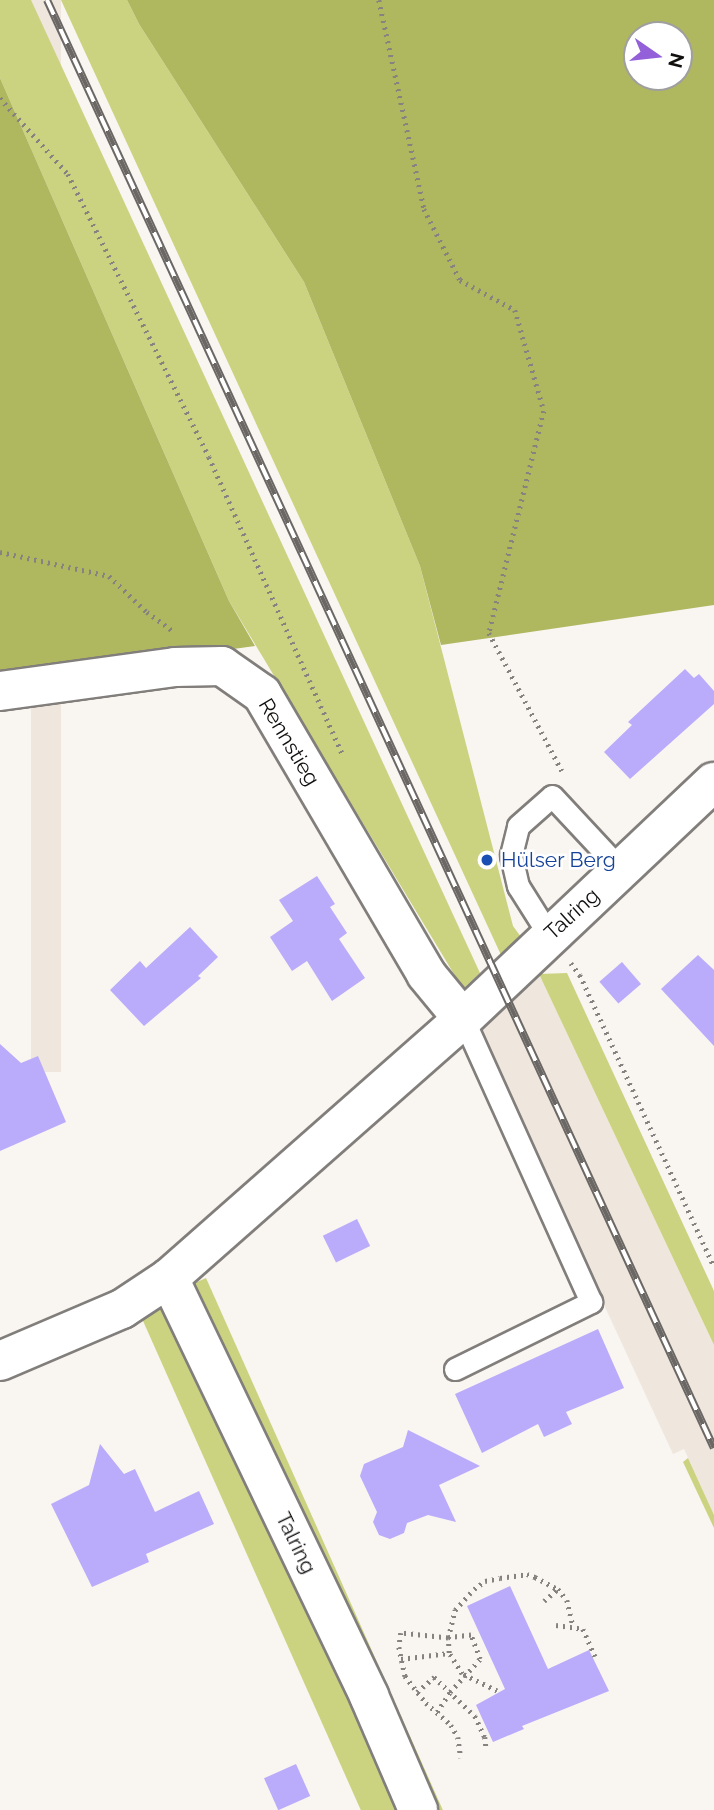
<!DOCTYPE html>
<meta charset="utf-8">
<style>
body{margin:0}
#map{position:relative;width:714px;height:1810px;overflow:hidden;background:#f9f5f1;font-family:Raleway,sans-serif}
div>[style]{position:absolute}
[style*='--x']{left:calc(var(--x)*1px);top:calc(var(--y)*1px);width:calc(var(--w)*1px);rotate:calc(var(--a)*1deg)}
.built>*{inset:0;background:#efe6dd;transform-origin:0 0}
.green>*{inset:0;background:#cbd380;transform-origin:0 0}
.forest>*{inset:0;background:#afb75f}
.building>*{inset:0;background:#bbabfb;transform-origin:0 0}
.path>*{height:4.5px;margin-top:-2.25px;transform-origin:0;background:repeating-linear-gradient(90deg,#858280 0 2px,transparent 0 7px)}
.roads{filter:drop-shadow(2px 0 #817e7b) drop-shadow(-2px 0 #817e7b) drop-shadow(0 2px #817e7b) drop-shadow(0 -2px #817e7b)}
.lane>*{height:21px;margin:-10.5px;padding:0 10.5px;transform-origin:10.5px;border-radius:10.5px;background:#fff}
.street>*{height:38px;margin:-19px;padding:0 19px;transform-origin:19px;border-radius:19px;background:#fff}
.secondary>*{height:38px;margin:-19px;padding:0 19px;transform-origin:19px;border-radius:19px;background:#fff}
.rail>*{height:8px;margin-top:-4px;transform-origin:0;background:repeating-linear-gradient(90deg,#fff 0 16px,#6a6765 0 32px);box-sizing:border-box;border-block:2px solid #6a6765}
.dots>*{width:19px;height:19px;translate:-50% -50%;box-sizing:border-box;border:4px solid #fff;border-radius:50%}
span{translate:-50% -50%;white-space:nowrap;text-align:center;line-height:1.15;-webkit-text-stroke:5px #fff;paint-order:stroke}
.street-label{font-size:21px;color:#12100f}
.transit-label{font-size:21px;color:#164399}
.left{translate:0 -50%;text-align:left}
.north{position:absolute;left:623px;top:21px;width:70px;height:70px;box-sizing:border-box;background:#fff;border:2px solid #a09f9f;border-radius:50%;rotate:104deg;font-size:19px;font-weight:700;line-height:28px;text-align:center;color:#12100f}
.north::after{content:'';display:block;margin:auto;width:24px;height:32px;background:#9360d9;clip-path:polygon(50% 0,100% 100%,50% 72%,0 100%)}
</style>
<div id="map">
<div class="built">
<i style="left:31px;top:0;width:30px;height:1072px"></i>
<i style="clip-path:polygon(539px 974px,714px 1345px,714px 1515px,684px 1449px,673px 1454px,476px 1028px)"></i>
</div>
<div class="green">
<i style="clip-path:polygon(0 0,31px 0,480px 973px,463px 989px,229px 601px,0 78px)"></i>
<i style="clip-path:polygon(61px 0,127px 0,139px 24px,304px 282px,420px 566px,513px 926px,521px 937px,501px 955px)"></i>
<i style="clip-path:polygon(567px 973px,714px 1291px,714px 1345px,539px 974px)"></i>
<i style="left:206px;top:1278px;width:584px;height:75px;rotate:66deg"></i>
<i style="clip-path:polygon(688px 1458px,714px 1515px,714px 1528px,683px 1462px)"></i>
</div>
<div class="forest">
<i style="clip-path:polygon(evenodd,127px 0,714px 0,714px 605px,441px 645px,420px 566px,304px 282px,139px 24px,127px 0,679px 35px,679px 77px,637px 77px,637px 35px,679px 35px)"></i>
<i style="clip-path:polygon(0 78px,229px 601px,255px 646px,0 681px)"></i>
</div>
<div class="building">
<i style="clip-path:polygon(685px 669px,694px 678px,699px 674px,714px 691px,714px 704px,630px 779px,604px 752px,632px 725px,628px 722px)"></i>
<i style="clip-path:polygon(317px 876px,335px 904px,330px 907px,347px 933px,339px 939px,365px 978px,332px 1001px,307px 961px,292px 971px,270px 937px,293px 921px,279px 900px)"></i>
<i style="clip-path:polygon(190px 927px,218px 957px,198px 976px,201px 978px,144px 1026px,110px 990px,140px 961px,146px 968px)"></i>
<i style="clip-path:polygon(698px 955px,714px 970px,714px 1046px,661px 989px)"></i>
<i style="left:622px;top:962px;width:29px;height:30px;rotate:49deg"></i>
<i style="clip-path:polygon(0 1044px,21px 1063px,38px 1056px,66px 1122px,0 1151px)"></i>
<i style="left:357px;top:1219px;width:30px;height:38px;rotate:64deg"></i>
<i style="clip-path:polygon(598px 1329px,624px 1388px,566px 1412px,572px 1424px,544px 1437px,538px 1424px,482px 1453px,455px 1394px)"></i>
<i style="clip-path:polygon(408px 1430px,480px 1466px,439px 1485px,456px 1522px,428px 1515px,407px 1523px,404px 1533px,390px 1539px,379px 1535px,373px 1522px,377px 1512px,360px 1476px,364px 1464px,403px 1447px)"></i>
<i style="clip-path:polygon(100px 1444px,124px 1474px,135px 1469px,155px 1512px,199px 1491px,214px 1524px,146px 1554px,149px 1562px,92px 1587px,51px 1504px,89px 1485px)"></i>
<i style="clip-path:polygon(510px 1586px,548px 1669px,589px 1650px,609px 1691px,522px 1726px,524px 1729px,493px 1742px,476px 1705px,505px 1689px,467px 1606px)"></i>
<i style="left:296px;top:1764px;width:35px;height:35px;rotate:66deg"></i>
</div>
<div class="path">
<i style="--x:379;--y:0;--w:214;--a:77.8"></i>
<i style="--x:424;--y:209;--w:80;--a:63.1"></i>
<i style="--x:460;--y:280;--w:63;--a:28.6"></i>
<i style="--x:515;--y:310;--w:105;--a:74"></i>
<i style="--x:544;--y:411;--w:229;--a:103.9"></i>
<i style="--x:489;--y:633;--w:156;--a:62.1"></i>
<i style="--x:0;--y:98;--w:102;--a:48.2"></i>
<i style="--x:68;--y:174;--w:316;--a:63.5"></i>
<i style="--x:209;--y:457;--w:327;--a:65.8"></i>
<i style="--x:0;--y:552;--w:112;--a:12.4"></i>
<i style="--x:109;--y:576;--w:52;--a:43.5"></i>
<i style="--x:147;--y:612;--w:31;--a:36"></i>
<i style="--x:571;--y:963;--w:15;--a:53"></i>
<i style="--x:580;--y:975;--w:321;--a:65.3"></i>
<i style="--x:544;--y:1601;--w:18;--a:-41"></i>
<i style="--x:556;--y:1625;--w:27;--a:8"></i>
<i style="--x:583;--y:1629;--w:30;--a:66"></i>
<i style="--x:401;--y:1659;--w:48;--a:-7.1"></i>
<i style="--x:497;--y:1691;--w:39;--a:-154"></i>
<i style="--x:462;--y:1674;--w:25;--a:-122"></i>
<i style="--x:449;--y:1653;--w:15;--a:-94"></i>
<i style="--x:448;--y:1638;--w:29;--a:-76"></i>
<i style="--x:455;--y:1610;--w:28;--a:-48"></i>
<i style="--x:474;--y:1589;--w:14;--a:-36"></i>
<i style="--x:485;--y:1581;--w:15;--a:-11"></i>
<i style="--x:500;--y:1578;--w:27;--a:-8"></i>
<i style="--x:527;--y:1574;--w:9;--a:21"></i>
<i style="--x:535;--y:1577;--w:26;--a:28"></i>
<i style="--x:558;--y:1589;--w:14;--a:51"></i>
<i style="--x:567;--y:1600;--w:26;--a:77"></i>
<i style="--x:417;--y:1692;--w:23;--a:-41"></i>
<i style="--x:434;--y:1677;--w:57;--a:43.6"></i>
<i style="--x:475;--y:1716;--w:23;--a:65"></i>
<i style="--x:485;--y:1737;--w:10;--a:84"></i>
<i style="--x:437;--y:1712;--w:24;--a:-57"></i>
<i style="--x:450;--y:1692;--w:45;--a:-47.7"></i>
<i style="--x:480;--y:1659;--w:26;--a:-111"></i>
<i style="--x:471;--y:1635;--w:23;--a:173"></i>
<i style="--x:448;--y:1638;--w:47;--a:-173.9"></i>
<i style="--x:401;--y:1633;--w:14;--a:98"></i>
<i style="--x:399;--y:1647;--w:30;--a:78"></i>
<i style="--x:405;--y:1676;--w:34;--a:52"></i>
<i style="--x:426;--y:1703;--w:33;--a:41"></i>
<i style="--x:451;--y:1725;--w:14;--a:60"></i>
<i style="--x:458;--y:1737;--w:21;--a:82"></i>
</div>
<div class="roads">
<div class="lane">
<i style="--x:549;--y:935;--w:58;--a:-122.3"></i>
<i style="--x:518;--y:886;--w:32;--a:-103"></i>
<i style="--x:511;--y:855;--w:30;--a:-76"></i>
<i style="--x:518;--y:826;--w:45;--a:-41.4"></i>
<i style="--x:552;--y:796;--w:101;--a:47"></i>
<i style="--x:455;--y:1369;--w:152;--a:-26.2"></i>
<i style="--x:591;--y:1302;--w:311;--a:-114.3"></i>
</div>
<div class="street">
<i style="--x:0;--y:691;--w:177;--a:-7.8"></i>
<i style="--x:175;--y:667;--w:47;--a:-1.2"></i>
<i style="--x:222;--y:666;--w:49;--a:35"></i>
<i style="--x:262;--y:694;--w:324;--a:59.6"></i>
<i style="--x:426;--y:974;--w:58;--a:50.6"></i>
<i style="--x:169;--y:1278;--w:463;--a:64.4"></i>
<i style="--x:369;--y:1696;--w:124;--a:66.7"></i>
</div>
<div class="secondary">
<i style="--x:0;--y:1361;--w:133;--a:-23.1"></i>
<i style="--x:122;--y:1309;--w:56;--a:-33.4"></i>
<i style="--x:169;--y:1278;--w:392;--a:-41.4"></i>
<i style="--x:463;--y:1019;--w:345;--a:-43.4"></i>
</div>
</div>
<div class="rail">
<i style="--x:47;--y:0;--w:1594;--a:65.27"></i>
</div>
<div class="dots">
<i style="left:487px;top:860px;background:#1a4fb4"></i>
</div>
<div class="street-label">
<span style="left:289px;top:742px;rotate:59deg">Rennstieg</span>
<span style="left:572px;top:914px;rotate:-42deg">Talring</span>
<span style="left:296px;top:1543px;rotate:64deg">Talring</span>
</div>
<div class="transit-label">
<span class="left" style="left:501px;top:860px">Hülser Berg</span>
</div>
<div class="north">N</div>
</div>
